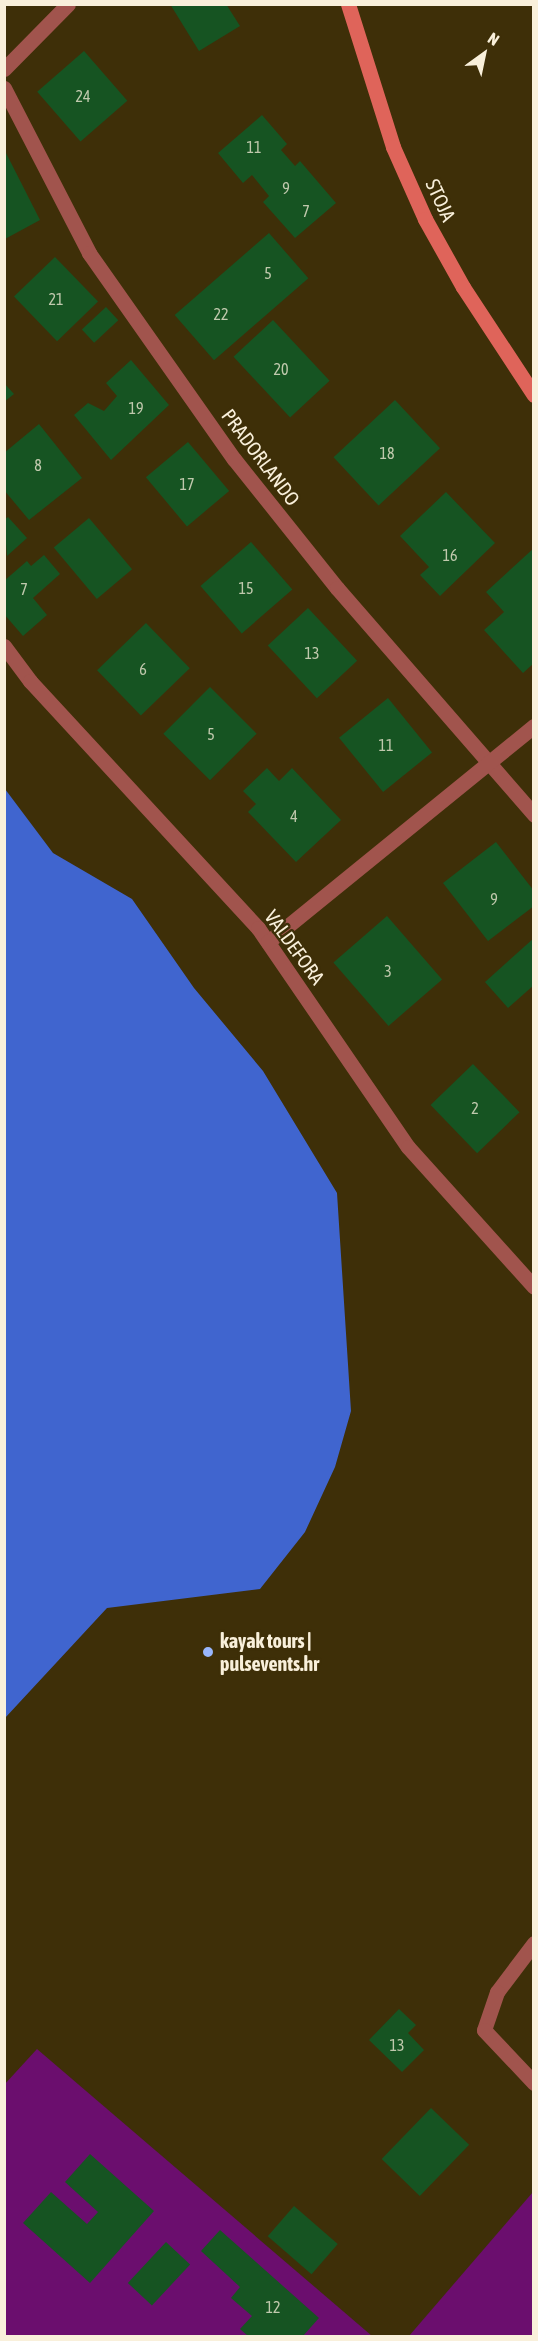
<!DOCTYPE html>
<style>
body{margin:0}
#map{position:relative;width:538px;height:2341px;overflow:hidden;background:#3e2f08;font-family:"Asap Condensed",sans-serif}
div>[style]{position:absolute}
[style*='--x']{left:calc(var(--x)*1px);top:calc(var(--y)*1px);width:calc(var(--w)*1px);rotate:calc(var(--a)*1deg)}
.green>*{inset:0;background:#6b0e6e}
.water>*{inset:0;background:#4065cf}
.building>*{inset:0;background:#165422;transform-origin:0 0}
.street>*{height:15px;margin:-7.5px;padding:0 7.5px;transform-origin:7.5px;border-radius:7.5px;background:#a1544d}
.secondary>*{height:15px;margin:-7.5px;padding:0 7.5px;transform-origin:7.5px;border-radius:7.5px;background:#df645a}
.dots>*{width:16px;height:16px;translate:-50% -50%;box-sizing:border-box;border:3px solid #3e2f08;border-radius:50%}
span{translate:-50% -50%;white-space:nowrap;text-align:center;line-height:1.15;-webkit-text-stroke:5px #3e2f08;paint-order:stroke}
.number-label{font-size:16px;color:#c0c9ad}
.number-label span{-webkit-text-stroke-width:0}
.street-label{font-size:20px;color:#f9f0db}
.poi-label{font-size:20px;color:#f9f0db;font-weight:700}
.left{translate:0 -50%;text-align:left}
.frame{position:absolute;inset:0;border:6px solid #f9f0db;pointer-events:none}
.north{position:absolute;left:454px;top:24px;width:60px;height:60px;-webkit-text-stroke:4px #3e2f08;paint-order:stroke;rotate:33deg;font-size:16px;font-weight:700;line-height:24px;text-align:center;color:#f9f0db}
.north::after{content:'';display:block;margin:auto;width:21px;height:27px;background:#f9f0db;clip-path:polygon(50% 0,100% 100%,50% 72%,0 100%)}
</style>
<div id="map">
<div class="green">
<i style="clip-path:polygon(37px 2049px,372px 2336px,5px 2336px,4px 2085px)"></i>
<i style="clip-path:polygon(533px 2192px,533px 2336px,409px 2336px)"></i>
</div>
<div class="water">
<i style="clip-path:polygon(5px 789px,53px 853px,132px 899px,194px 988px,263px 1071px,337px 1193px,351px 1411px,335px 1467px,305px 1532px,260px 1589px,107px 1608px,5px 1718px)"></i>
</div>
<div class="building">
<i style="clip-path:polygon(170px 4px,226px 4px,240px 26px,199px 51px)"></i>
<i style="left:84px;top:51px;width:66px;height:62px;rotate:49deg"></i>
<i style="clip-path:polygon(262px 115px,287px 144px,281px 150px,295px 166px,300px 161px,336px 203px,295px 238px,263px 202px,269px 196px,252px 175px,243px 183px,218px 153px)"></i>
<i style="clip-path:polygon(5px 151px,40px 220px,5px 239px)"></i>
<i style="left:269px;top:233px;width:60px;height:125px;rotate:49deg"></i>
<i style="left:55px;top:257px;width:62px;height:57px;rotate:46deg"></i>
<i style="left:106px;top:307px;width:18px;height:33px;rotate:47deg"></i>
<i style="left:273px;top:320px;width:83px;height:54px;rotate:47deg"></i>
<i style="clip-path:polygon(131px 360px,169px 405px,111px 460px,74px 415px,88px 403px,104px 411px,117px 396px,106px 383px)"></i>
<i style="clip-path:polygon(4px 383px,14px 394px,4px 402px)"></i>
<i style="left:395px;top:400px;width:66px;height:84px;rotate:47deg"></i>
<i style="clip-path:polygon(39px 424px,82px 478px,29px 520px,4px 490px,4px 453px)"></i>
<i style="left:188px;top:442px;width:64px;height:55px;rotate:50deg"></i>
<i style="clip-path:polygon(446px 492px,495px 543px,440px 596px,420px 575px,429px 567px,400px 536px)"></i>
<i style="clip-path:polygon(8px 517px,27px 538px,7px 556px,4px 520px)"></i>
<i style="left:89px;top:518px;width:67px;height:46px;rotate:50deg"></i>
<i style="left:251px;top:542px;width:63px;height:67px;rotate:49deg"></i>
<i style="clip-path:polygon(534px 548px,534px 663px,523px 673px,484px 630px,504px 612px,486px 592px)"></i>
<i style="clip-path:polygon(44px 555px,60px 574px,33px 598px,47px 615px,23px 636px,4px 614px,4px 581px,27px 561px,31px 566px)"></i>
<i style="left:308px;top:608px;width:72px;height:55px;rotate:47deg"></i>
<i style="left:146px;top:623px;width:63px;height:68px;rotate:46deg"></i>
<i style="left:210px;top:687px;width:66px;height:66px;rotate:45deg"></i>
<i style="left:388px;top:698px;width:70px;height:63px;rotate:51deg"></i>
<i style="clip-path:polygon(267px 768px,279px 781px,292px 768px,341px 820px,296px 862px,248px 812px,256px 804px,243px 791px)"></i>
<i style="clip-path:polygon(496px 842px,534px 891px,534px 906px,488px 941px,443px 883px)"></i>
<i style="left:387px;top:916px;width:84px;height:71px;rotate:49deg"></i>
<i style="clip-path:polygon(534px 938px,534px 985px,508px 1008px,485px 982px)"></i>
<i style="left:473px;top:1064px;width:67px;height:59px;rotate:46deg"></i>
<i style="clip-path:polygon(399px 2009px,416px 2025px,408px 2033px,424px 2050px,402px 2072px,369px 2040px)"></i>
<i style="left:431px;top:2108px;width:53px;height:71px;rotate:44deg"></i>
<i style="clip-path:polygon(90px 2154px,154px 2211px,90px 2283px,23px 2223px,51px 2192px,87px 2224px,98px 2212px,65px 2182px)"></i>
<i style="left:294px;top:2206px;width:58px;height:40px;rotate:41deg"></i>
<i style="clip-path:polygon(220px 2230px,319px 2318px,303px 2336px,248px 2336px,240px 2329px,252px 2316px,231px 2298px,240px 2287px,201px 2251px)"></i>
<i style="left:166px;top:2242px;width:33px;height:56px;rotate:43deg"></i>
</div>
<div class="street">
<i style="--x:4;--y:69;--w:91;--a:-45.4"></i>
<i style="--x:4;--y:88;--w:186;--a:62.7"></i>
<i style="--x:89;--y:253;--w:252;--a:54.9"></i>
<i style="--x:234;--y:459;--w:165;--a:51.4"></i>
<i style="--x:337;--y:588;--w:301;--a:49"></i>
<i style="--x:4;--y:646;--w:44;--a:53.4"></i>
<i style="--x:30;--y:681;--w:336;--a:47.3"></i>
<i style="--x:258;--y:928;--w:265;--a:55.6"></i>
<i style="--x:408;--y:1147;--w:188;--a:48"></i>
<i style="--x:268;--y:942;--w:343;--a:-39.1"></i>
<i style="--x:534;--y:1943;--w:61;--a:127.1"></i>
<i style="--x:497;--y:1992;--w:40;--a:108.9"></i>
<i style="--x:484;--y:2030;--w:73;--a:46.7"></i>
</div>
<div class="secondary">
<i style="--x:348;--y:4;--w:150;--a:72.5"></i>
<i style="--x:393;--y:147;--w:79;--a:66"></i>
<i style="--x:425;--y:219;--w:78;--a:60.8"></i>
<i style="--x:463;--y:287;--w:129;--a:56.7"></i>
</div>
<div class="dots">
<i style="left:208px;top:1652px;background:#98b6fd"></i>
</div>
<div class="number-label">
<span style="left:83px;top:96px">24</span>
<span style="left:254px;top:147px">11</span>
<span style="left:286px;top:188px">9</span>
<span style="left:306px;top:211px">7</span>
<span style="left:268px;top:273px">5</span>
<span style="left:56px;top:299px">21</span>
<span style="left:221px;top:314px">22</span>
<span style="left:281px;top:369px">20</span>
<span style="left:136px;top:408px">19</span>
<span style="left:387px;top:453px">18</span>
<span style="left:38px;top:465px">8</span>
<span style="left:187px;top:484px">17</span>
<span style="left:450px;top:555px">16</span>
<span style="left:246px;top:588px">15</span>
<span style="left:24px;top:589px">7</span>
<span style="left:312px;top:653px">13</span>
<span style="left:143px;top:669px">6</span>
<span style="left:211px;top:734px">5</span>
<span style="left:386px;top:745px">11</span>
<span style="left:294px;top:816px">4</span>
<span style="left:494px;top:899px">9</span>
<span style="left:388px;top:971px">3</span>
<span style="left:475px;top:1108px">2</span>
<span style="left:397px;top:2045px">13</span>
<span style="left:273px;top:2307px">12</span>
</div>
<div class="street-label">
<span style="left:441px;top:200px;rotate:65deg">STOJA</span>
<span style="left:261px;top:457px;rotate:53deg">PRADORLANDO</span>
<span style="left:295px;top:947px;rotate:54deg">VALDEFORA</span>
</div>
<div class="poi-label">
<span class="left" style="left:220px;top:1652px">kayak tours |<br>pulsevents.hr</span>
</div>
<div class="frame"></div>
<div class="north">N</div>
</div>
